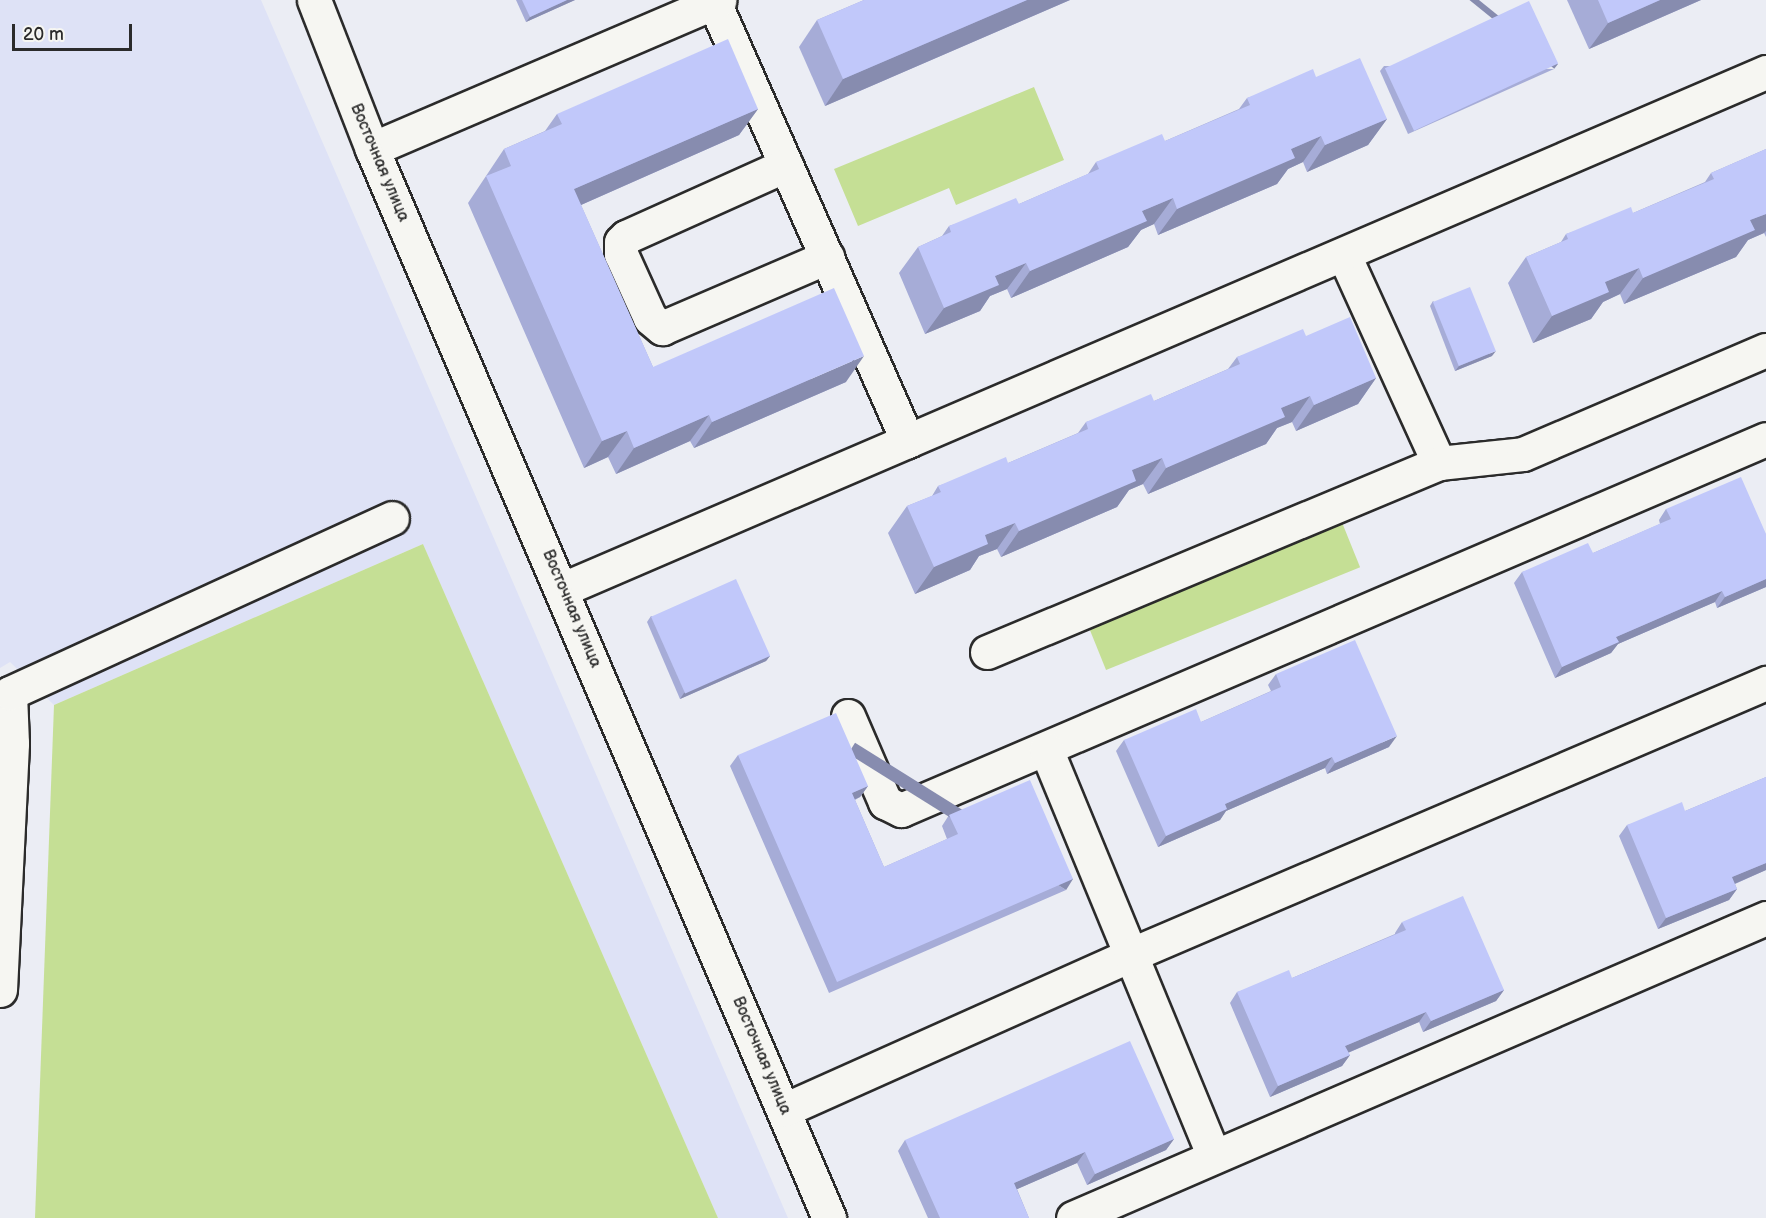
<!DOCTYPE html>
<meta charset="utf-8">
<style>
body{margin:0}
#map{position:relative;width:1766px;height:1218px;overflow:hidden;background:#ebedf4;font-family:"Balsamiq Sans",sans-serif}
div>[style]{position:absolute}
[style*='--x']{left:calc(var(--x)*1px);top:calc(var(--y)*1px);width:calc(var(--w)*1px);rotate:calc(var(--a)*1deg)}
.built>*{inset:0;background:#dee2f6}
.green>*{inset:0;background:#c5df95;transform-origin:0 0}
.roads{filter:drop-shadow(2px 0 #2b2b2b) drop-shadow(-2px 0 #2b2b2b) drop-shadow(0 2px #2b2b2b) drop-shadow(0 -2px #2b2b2b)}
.minor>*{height:33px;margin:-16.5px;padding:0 16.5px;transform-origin:16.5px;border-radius:16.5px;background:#f6f6f2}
.wall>*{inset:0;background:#a6acd7}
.shaded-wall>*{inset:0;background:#878caf;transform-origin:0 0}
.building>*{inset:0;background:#c1c8fa;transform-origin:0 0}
span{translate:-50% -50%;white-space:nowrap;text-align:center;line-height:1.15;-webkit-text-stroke:5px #f6f6f2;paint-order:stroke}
.street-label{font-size:16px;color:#2b2b2b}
.scale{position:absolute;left:12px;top:24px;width:120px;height:27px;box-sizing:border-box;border:3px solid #2b2b2b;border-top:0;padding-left:8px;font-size:18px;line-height:21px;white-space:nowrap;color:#2b2b2b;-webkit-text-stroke:4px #f6f6f2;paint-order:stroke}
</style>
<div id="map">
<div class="built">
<i style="clip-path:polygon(0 0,261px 0,788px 1218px,718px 1218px,423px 544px,54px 705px,10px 662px,0 668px)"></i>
</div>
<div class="green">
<i style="clip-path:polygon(1034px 87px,1064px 160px,956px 205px,949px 188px,858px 226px,834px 169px)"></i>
<i style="left:1341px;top:520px;width:51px;height:274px;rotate:68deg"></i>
<i style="clip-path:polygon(423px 544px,718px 1218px,35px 1218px,54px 705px)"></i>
</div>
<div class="roads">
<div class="minor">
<i style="--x:314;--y:0;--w:160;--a:68.7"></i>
<i style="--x:372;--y:149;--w:1163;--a:66.85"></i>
<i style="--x:714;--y:2;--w:480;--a:66.2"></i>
<i style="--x:372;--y:149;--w:378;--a:-23.2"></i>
<i style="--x:786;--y:165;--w:175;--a:155.8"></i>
<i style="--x:626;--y:237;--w:7;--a:135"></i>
<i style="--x:621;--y:242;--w:12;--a:90"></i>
<i style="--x:621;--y:254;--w:70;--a:65.6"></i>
<i style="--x:650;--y:318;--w:16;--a:40"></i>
<i style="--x:662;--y:328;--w:180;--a:-23.3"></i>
<i style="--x:1344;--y:255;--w:229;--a:65.5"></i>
<i style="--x:563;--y:589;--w:1309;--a:-23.26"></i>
<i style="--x:987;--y:652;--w:490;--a:-22.7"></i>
<i style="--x:1439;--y:463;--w:84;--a:-6.1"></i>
<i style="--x:1523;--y:454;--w:264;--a:-23.2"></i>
<i style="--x:848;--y:716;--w:94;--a:66.7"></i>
<i style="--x:885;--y:802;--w:18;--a:27"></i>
<i style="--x:901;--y:810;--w:941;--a:-23.21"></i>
<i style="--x:1046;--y:749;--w:440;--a:67.6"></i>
<i style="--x:0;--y:990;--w:247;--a:-87.2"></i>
<i style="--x:12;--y:743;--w:50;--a:-92.3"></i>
<i style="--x:10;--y:693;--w:420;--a:-24.6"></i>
<i style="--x:784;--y:1110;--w:379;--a:-24.1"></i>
<i style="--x:1130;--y:955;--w:692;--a:-23.16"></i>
<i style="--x:1073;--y:1218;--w:755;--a:-23.41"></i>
</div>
</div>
<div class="wall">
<i style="clip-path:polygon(516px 0,575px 0,526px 22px)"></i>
<i style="clip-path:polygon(864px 0,1070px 0,825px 106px,799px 47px,817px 20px)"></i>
<i style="clip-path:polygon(1567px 0,1701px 0,1589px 49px)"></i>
<i style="clip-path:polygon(1384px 66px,1554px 69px,1408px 134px,1380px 71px)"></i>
<i style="clip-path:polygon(1316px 77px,1387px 119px,1368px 145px,1307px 172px,1303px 162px,1288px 169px,1277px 184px,1158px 235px,1154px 224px,1141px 230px,1128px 247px,1011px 298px,1007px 289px,990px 296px,980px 311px,925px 334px,899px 273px,918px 247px,942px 236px,949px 226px,1019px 204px,1088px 174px,1096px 162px,1165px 141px,1239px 109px,1247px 98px)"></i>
<i style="clip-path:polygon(758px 109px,739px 135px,581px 205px,653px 367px,846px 382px,694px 448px,690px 441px,616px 474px,608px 457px,584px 468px,468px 203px,504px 149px,545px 131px,557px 114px)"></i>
<i style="clip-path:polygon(1766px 149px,1766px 237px,1764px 233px,1748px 240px,1736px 257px,1624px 304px,1620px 294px,1603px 302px,1591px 319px,1533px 343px,1508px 283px,1526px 257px,1561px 242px,1566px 234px,1633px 213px,1705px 182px,1711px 173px)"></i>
<i style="clip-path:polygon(1433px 301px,1492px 356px,1455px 371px,1430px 306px)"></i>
<i style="clip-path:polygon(1306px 336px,1376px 378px,1358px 404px,1296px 431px,1292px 422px,1277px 428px,1266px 444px,1148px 494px,1143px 484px,1129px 490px,1117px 507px,1001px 557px,997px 549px,979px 556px,970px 570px,915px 594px,888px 533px,907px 506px,932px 496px,938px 486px,1008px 463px,1078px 433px,1086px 422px,1154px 401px,1228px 369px,1237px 357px)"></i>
<i style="clip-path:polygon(1666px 509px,1766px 534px,1766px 587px,1717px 608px,1715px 602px,1618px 644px,1611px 653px,1555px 678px,1514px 583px,1522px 572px,1593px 553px,1660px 524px,1659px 520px)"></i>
<i style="clip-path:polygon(651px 616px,770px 656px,766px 661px,680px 699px,647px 622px)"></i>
<i style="clip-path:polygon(1276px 674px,1389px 747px,1327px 774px,1325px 768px,1226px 811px,1220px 820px,1158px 847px,1116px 751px,1124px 740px,1201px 722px,1271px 691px,1268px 685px)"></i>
<i style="clip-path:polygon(738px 755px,868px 786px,860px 797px,855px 800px,884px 867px,947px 839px,942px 826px,949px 815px,1066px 890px,829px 993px,730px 766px)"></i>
<i style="clip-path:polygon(1766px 777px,1766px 870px,1735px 884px,1737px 889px,1729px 900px,1658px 929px,1619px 836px,1627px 825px,1685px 811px)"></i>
<i style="clip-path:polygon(1402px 922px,1504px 990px,1496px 1001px,1423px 1032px,1419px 1022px,1348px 1053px,1350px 1055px,1342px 1066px,1270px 1097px,1230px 1003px,1237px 992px,1292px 978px,1395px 934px,1395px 933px)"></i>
<i style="clip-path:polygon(1174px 1139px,1166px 1150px,1087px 1185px,1077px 1163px,1017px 1189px,1029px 1218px,928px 1218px,898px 1151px,905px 1140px)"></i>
</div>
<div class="shaded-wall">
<i style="clip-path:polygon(567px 0,575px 0,526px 22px,530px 17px)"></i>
<i style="clip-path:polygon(1027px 0,1070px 0,825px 106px,843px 79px)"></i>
<i style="clip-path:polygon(1660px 0,1701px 0,1589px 49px,1608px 23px)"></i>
<i style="left:1558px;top:64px;width:6px;height:160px;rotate:129deg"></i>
<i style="clip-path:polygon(758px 109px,739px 135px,556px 216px,574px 189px)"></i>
<i style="clip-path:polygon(1387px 119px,1368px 145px,1307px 172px,1325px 145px)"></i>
<i style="clip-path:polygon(1321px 136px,1303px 162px,1288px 169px,1277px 184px,1158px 235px,1177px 209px,1291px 149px)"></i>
<i style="clip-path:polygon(1173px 198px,1154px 224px,1141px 230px,1128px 247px,1011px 298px,1030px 271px,1142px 211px)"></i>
<i style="clip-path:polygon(1766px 214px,1766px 231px,1764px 233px,1748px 240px,1736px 257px,1624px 304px,1643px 278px,1750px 220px)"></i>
<i style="clip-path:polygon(1026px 263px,1007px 289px,990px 296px,980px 311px,925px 334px,944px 308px,995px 276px)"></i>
<i style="clip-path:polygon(1639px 268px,1620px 294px,1603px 302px,1591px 319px,1533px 343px,1552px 316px,1605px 282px)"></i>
<i style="clip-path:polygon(1496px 351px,1492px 356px,1455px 371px,1459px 366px)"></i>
<i style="clip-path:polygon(864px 356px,846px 382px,694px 448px,712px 422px)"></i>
<i style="clip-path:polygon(1376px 378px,1358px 404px,1296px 431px,1314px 405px)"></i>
<i style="clip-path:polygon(1310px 396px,1292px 422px,1277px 428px,1266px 444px,1148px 494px,1166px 468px,1281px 408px)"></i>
<i style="clip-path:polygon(709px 415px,690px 441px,616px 474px,634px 448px)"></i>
<i style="clip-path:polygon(627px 431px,608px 457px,584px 468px,602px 441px)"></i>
<i style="clip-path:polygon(1162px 458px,1143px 484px,1129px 490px,1117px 507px,1001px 557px,1019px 531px,1132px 470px)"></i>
<i style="clip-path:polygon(1015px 523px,997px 549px,979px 556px,970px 570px,915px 594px,934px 567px,985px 535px)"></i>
<i style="clip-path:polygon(1766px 579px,1766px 587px,1717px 608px,1725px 597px)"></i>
<i style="clip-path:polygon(1722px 591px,1715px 602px,1618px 644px,1611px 653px,1555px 678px,1562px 667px,1616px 637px)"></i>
<i style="clip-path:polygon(770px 656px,766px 661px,680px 699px,684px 693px)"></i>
<i style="clip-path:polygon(1397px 736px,1389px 747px,1327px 774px,1335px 763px)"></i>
<i style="clip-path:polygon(1332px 757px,1325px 768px,1226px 811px,1220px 820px,1158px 847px,1166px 836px,1225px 804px)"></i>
<i style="clip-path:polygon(868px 786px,860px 797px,844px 804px,852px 793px)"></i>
<i style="clip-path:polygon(1766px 863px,1766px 870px,1725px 888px,1732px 877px)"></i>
<i style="left:1073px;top:879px;width:13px;height:257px;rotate:122deg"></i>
<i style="clip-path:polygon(1737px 889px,1729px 900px,1658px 929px,1666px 918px)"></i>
<i style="clip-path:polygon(1504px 990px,1496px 1001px,1423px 1032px,1431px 1021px)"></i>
<i style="clip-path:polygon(1426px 1012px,1419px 1022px,1338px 1057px,1345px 1046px)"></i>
<i style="clip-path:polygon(1350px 1055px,1342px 1066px,1270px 1097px,1278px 1086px)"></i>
<i style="clip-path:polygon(1174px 1139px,1166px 1150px,1087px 1185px,1095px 1174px)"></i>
<i style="clip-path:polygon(1085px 1152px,1077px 1163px,1006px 1194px,1014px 1183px)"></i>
</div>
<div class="building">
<i style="clip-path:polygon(522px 0,567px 0,530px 17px)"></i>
<i style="clip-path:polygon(864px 0,1027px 0,843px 79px,817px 20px)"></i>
<i style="clip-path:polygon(1598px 0,1660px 0,1608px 23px)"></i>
<i style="left:1529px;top:1px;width:69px;height:159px;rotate:65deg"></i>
<i style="clip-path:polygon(728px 39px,758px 109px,574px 189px,653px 367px,834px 288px,864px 356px,712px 422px,709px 415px,634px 448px,627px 431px,602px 441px,486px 176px,511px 166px,504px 149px,562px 124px,557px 114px)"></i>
<i style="clip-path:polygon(1360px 58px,1387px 119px,1325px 145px,1321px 136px,1291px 149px,1295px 158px,1177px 209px,1173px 198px,1142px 211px,1147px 221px,1030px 271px,1026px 263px,995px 276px,999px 285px,944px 308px,918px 247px,951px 232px,949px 226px,1016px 198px,1019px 204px,1099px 169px,1096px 162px,1162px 134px,1165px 141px,1250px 105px,1247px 98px,1313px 69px,1316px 77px)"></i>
<i style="clip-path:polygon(1766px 149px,1766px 214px,1750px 220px,1755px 230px,1643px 278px,1639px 268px,1605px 282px,1609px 292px,1552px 316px,1526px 257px,1568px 239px,1566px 234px,1631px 207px,1633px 213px,1714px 179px,1711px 173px)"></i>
<i style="left:1470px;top:287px;width:69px;height:40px;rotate:68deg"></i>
<i style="clip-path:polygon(1350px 317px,1376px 378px,1314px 405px,1310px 396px,1281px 408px,1285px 417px,1166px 468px,1162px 458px,1132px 470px,1136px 481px,1019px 531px,1015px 523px,985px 535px,988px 544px,934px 567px,907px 506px,941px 492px,938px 486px,1006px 457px,1008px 463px,1088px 429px,1086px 422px,1151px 394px,1154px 401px,1240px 364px,1237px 357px,1303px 329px,1306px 336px)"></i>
<i style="clip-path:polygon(1741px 477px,1766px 534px,1766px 579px,1725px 597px,1722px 591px,1616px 637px,1619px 642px,1562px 667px,1522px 572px,1588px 543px,1593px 553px,1666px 521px,1671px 519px,1666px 509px)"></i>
<i style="left:736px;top:579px;width:84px;height:93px;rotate:66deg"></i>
<i style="clip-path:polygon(1355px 640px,1397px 736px,1335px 763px,1332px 757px,1225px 804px,1227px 809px,1166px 836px,1124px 740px,1196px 709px,1201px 722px,1281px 687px,1276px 674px)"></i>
<i style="clip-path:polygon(836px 713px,868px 786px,852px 793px,884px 867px,958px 834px,949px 815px,1030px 780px,1073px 879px,837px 982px,738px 755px)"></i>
<i style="clip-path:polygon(1766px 777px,1766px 863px,1732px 877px,1737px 889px,1666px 918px,1627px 825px,1682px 802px,1685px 811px)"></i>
<i style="clip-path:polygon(1463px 896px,1504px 990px,1431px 1021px,1426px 1012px,1345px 1046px,1350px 1055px,1278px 1086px,1237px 992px,1289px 970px,1292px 978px,1406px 930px,1402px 922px)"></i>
<i style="clip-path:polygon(1130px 1041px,1174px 1139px,1095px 1174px,1085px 1152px,1014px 1183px,1029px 1218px,940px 1218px,905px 1140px)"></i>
</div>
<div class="street-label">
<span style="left:379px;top:163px;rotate:67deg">Восточная улица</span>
<span style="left:571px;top:609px;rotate:67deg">Восточная улица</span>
<span style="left:761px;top:1056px;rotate:67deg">Восточная улица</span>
</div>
<div class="scale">20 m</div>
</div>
